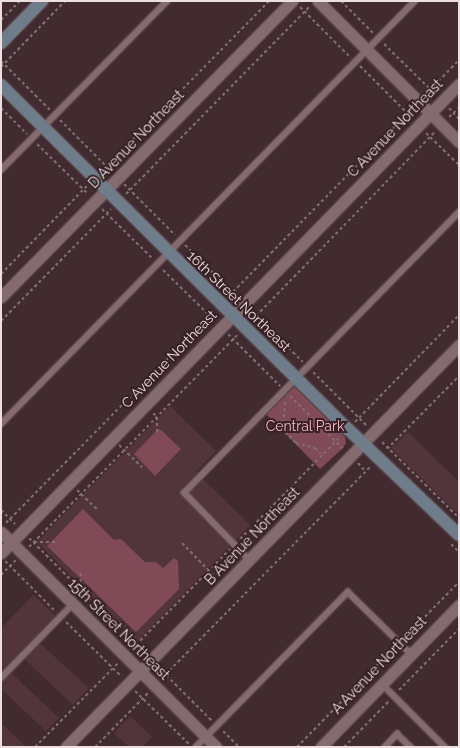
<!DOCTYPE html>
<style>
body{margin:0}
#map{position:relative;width:460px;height:748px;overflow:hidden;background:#422b30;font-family:Raleway,sans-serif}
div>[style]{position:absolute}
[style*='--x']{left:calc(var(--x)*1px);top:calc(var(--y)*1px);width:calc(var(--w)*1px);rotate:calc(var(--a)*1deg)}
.built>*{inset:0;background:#52343b}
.green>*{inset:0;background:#814a57}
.path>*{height:2px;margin-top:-1px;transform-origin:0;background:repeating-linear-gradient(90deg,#826e72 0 3px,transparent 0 6px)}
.roads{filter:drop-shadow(1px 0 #5b484c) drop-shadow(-1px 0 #5b484c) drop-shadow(0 1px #5b484c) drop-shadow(0 -1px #5b484c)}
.lane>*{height:5.5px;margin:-2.75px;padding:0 2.75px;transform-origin:2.75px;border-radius:2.75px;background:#856b70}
.street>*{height:11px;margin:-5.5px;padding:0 5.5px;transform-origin:5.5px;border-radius:5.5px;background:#856b70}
.secondary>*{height:12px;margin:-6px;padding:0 6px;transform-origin:6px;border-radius:6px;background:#6f7c8a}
span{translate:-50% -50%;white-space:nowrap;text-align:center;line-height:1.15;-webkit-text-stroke:4px #372126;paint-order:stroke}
.street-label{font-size:14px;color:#eddee1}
.park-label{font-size:14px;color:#fdb5c4}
.frame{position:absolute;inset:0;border:2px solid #eddee1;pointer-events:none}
</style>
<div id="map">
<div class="built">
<i style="clip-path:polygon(170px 406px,216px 451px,196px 472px,250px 525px,137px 642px,37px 542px)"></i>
<i style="clip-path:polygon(408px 432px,457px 480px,459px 478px,459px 512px,457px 513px,391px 448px)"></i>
<i style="clip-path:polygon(33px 595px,56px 616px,34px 638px,89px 688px,73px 705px,18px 653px,6px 668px,59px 718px,46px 731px,1px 689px,1px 628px)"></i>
<i style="clip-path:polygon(130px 716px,152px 737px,142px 747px,129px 747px,114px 733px)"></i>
<i style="clip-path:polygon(1px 723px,26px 747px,1px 747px)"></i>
</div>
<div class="green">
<i style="clip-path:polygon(295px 386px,345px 437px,346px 443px,343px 448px,320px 469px,266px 414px)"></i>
<i style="clip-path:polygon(158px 429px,161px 430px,181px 449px,155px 476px,134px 454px)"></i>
<i style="clip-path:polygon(83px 509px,114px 540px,121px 539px,145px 562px,156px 562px,163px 568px,174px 558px,178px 561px,179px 589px,136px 632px,47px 546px)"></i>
</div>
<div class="path">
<i style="--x:341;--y:1;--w:47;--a:45"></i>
<i style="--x:300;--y:7;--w:72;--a:45"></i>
<i style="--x:1;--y:20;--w:27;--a:-45"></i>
<i style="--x:384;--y:44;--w:71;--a:44.4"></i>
<i style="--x:1;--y:61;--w:69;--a:45"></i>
<i style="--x:360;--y:66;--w:74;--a:45"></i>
<i style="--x:1;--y:67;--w:92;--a:-45.9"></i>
<i style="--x:426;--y:94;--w:47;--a:-45.9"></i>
<i style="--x:1;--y:108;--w:37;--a:45"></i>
<i style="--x:449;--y:108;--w:15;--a:48"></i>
<i style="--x:449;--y:117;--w:13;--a:-42"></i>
<i style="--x:60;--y:120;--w:72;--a:45"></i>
<i style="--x:426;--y:133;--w:46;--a:44.1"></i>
<i style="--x:37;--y:144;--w:71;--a:44.4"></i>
<i style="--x:103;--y:170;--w:237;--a:-45.5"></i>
<i style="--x:124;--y:184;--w:72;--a:45"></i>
<i style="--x:126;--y:194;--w:263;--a:-45.6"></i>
<i style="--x:102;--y:209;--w:71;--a:44.4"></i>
<i style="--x:185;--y:245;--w:74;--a:45"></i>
<i style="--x:163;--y:270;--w:71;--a:44.4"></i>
<i style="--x:1;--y:274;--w:124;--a:-45.7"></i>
<i style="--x:229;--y:296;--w:262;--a:-45.6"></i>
<i style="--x:250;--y:310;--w:74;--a:44.5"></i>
<i style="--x:252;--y:320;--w:262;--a:-45.8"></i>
<i style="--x:1;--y:321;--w:157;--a:-45.5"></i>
<i style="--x:228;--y:334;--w:74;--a:45"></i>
<i style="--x:313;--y:372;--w:75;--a:45"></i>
<i style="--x:290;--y:396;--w:74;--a:45"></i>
<i style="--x:285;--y:402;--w:26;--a:94"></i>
<i style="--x:283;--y:428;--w:4;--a:63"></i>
<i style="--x:285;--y:432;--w:16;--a:45"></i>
<i style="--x:296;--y:443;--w:20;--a:15"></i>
<i style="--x:315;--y:448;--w:8;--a:45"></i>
<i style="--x:153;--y:413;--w:6;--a:45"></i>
<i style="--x:157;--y:417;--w:16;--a:90"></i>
<i style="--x:355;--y:422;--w:149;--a:-45.8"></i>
<i style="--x:382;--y:442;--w:105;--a:44.6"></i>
<i style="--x:119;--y:445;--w:32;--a:44"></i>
<i style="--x:387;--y:449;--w:103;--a:-45.4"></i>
<i style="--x:358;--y:463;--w:11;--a:49"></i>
<i style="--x:77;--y:490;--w:30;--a:44"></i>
<i style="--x:1;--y:510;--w:20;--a:45"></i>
<i style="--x:6;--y:523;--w:297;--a:-45.5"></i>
<i style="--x:29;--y:538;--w:163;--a:45"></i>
<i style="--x:240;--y:539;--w:143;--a:-45.6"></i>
<i style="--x:34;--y:542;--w:21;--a:0"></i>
<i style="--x:182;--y:543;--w:49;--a:45.8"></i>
<i style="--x:451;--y:544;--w:11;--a:45"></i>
<i style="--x:29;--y:547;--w:297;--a:-45.5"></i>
<i style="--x:5;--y:561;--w:72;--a:45"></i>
<i style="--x:1;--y:575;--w:21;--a:-45"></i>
<i style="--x:80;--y:588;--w:18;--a:-87"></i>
<i style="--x:66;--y:622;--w:77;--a:44.5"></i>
<i style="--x:404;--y:638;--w:78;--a:-45.5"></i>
<i style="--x:132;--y:649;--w:140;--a:-45.6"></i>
<i style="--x:158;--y:667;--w:76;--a:45"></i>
<i style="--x:161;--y:679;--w:299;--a:-45.4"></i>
<i style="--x:399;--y:690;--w:86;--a:-45.5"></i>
<i style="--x:135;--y:691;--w:77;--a:44.5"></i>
<i style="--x:223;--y:731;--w:23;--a:45"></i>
<i style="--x:35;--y:747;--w:118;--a:-45.3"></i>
<i style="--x:95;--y:747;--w:76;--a:-45.5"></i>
<i style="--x:297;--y:747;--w:139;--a:-45.6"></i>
<i style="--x:344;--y:747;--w:64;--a:-45.6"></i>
</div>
<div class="roads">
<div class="lane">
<i style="--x:1;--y:170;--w:237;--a:-45.5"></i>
<i style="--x:1;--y:424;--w:592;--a:-45.62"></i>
<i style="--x:249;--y:560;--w:93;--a:-134.1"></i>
<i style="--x:184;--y:493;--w:393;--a:-45.6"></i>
<i style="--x:1;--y:678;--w:103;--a:-45.8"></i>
<i style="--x:382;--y:684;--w:89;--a:45"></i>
<i style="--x:196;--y:747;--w:217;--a:-45.6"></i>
<i style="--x:348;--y:592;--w:88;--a:44.5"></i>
<i style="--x:385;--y:747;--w:18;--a:-47"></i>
<i style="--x:397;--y:734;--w:19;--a:43"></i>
</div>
<div class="street">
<i style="--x:318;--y:1;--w:199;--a:45"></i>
<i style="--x:1;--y:297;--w:415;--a:-45.5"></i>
<i style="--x:1;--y:532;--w:304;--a:45"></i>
<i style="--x:1;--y:553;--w:656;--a:-45.68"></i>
<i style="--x:66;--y:747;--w:562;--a:-45.65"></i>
<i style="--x:321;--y:747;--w:198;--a:-45.8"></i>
</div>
<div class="secondary">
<i style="--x:1;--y:43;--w:59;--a:-45.7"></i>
<i style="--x:1;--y:85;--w:489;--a:44.8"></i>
<i style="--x:348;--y:429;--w:153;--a:43.7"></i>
</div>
</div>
<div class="street-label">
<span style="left:395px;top:128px;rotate:-46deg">C Avenue Northeast</span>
<span style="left:136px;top:139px;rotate:-46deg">D Avenue Northeast</span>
<span style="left:239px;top:301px;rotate:44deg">16th Street Northeast</span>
<span style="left:169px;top:359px;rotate:-46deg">C Avenue Northeast</span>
<span style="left:252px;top:536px;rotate:-46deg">B Avenue Northeast</span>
<span style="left:119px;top:629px;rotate:45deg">15th Street Northeast</span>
<span style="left:379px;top:665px;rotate:-46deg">A Avenue Northeast</span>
</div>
<div class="park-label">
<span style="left:305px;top:426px">Central Park</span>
</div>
<div class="frame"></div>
</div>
